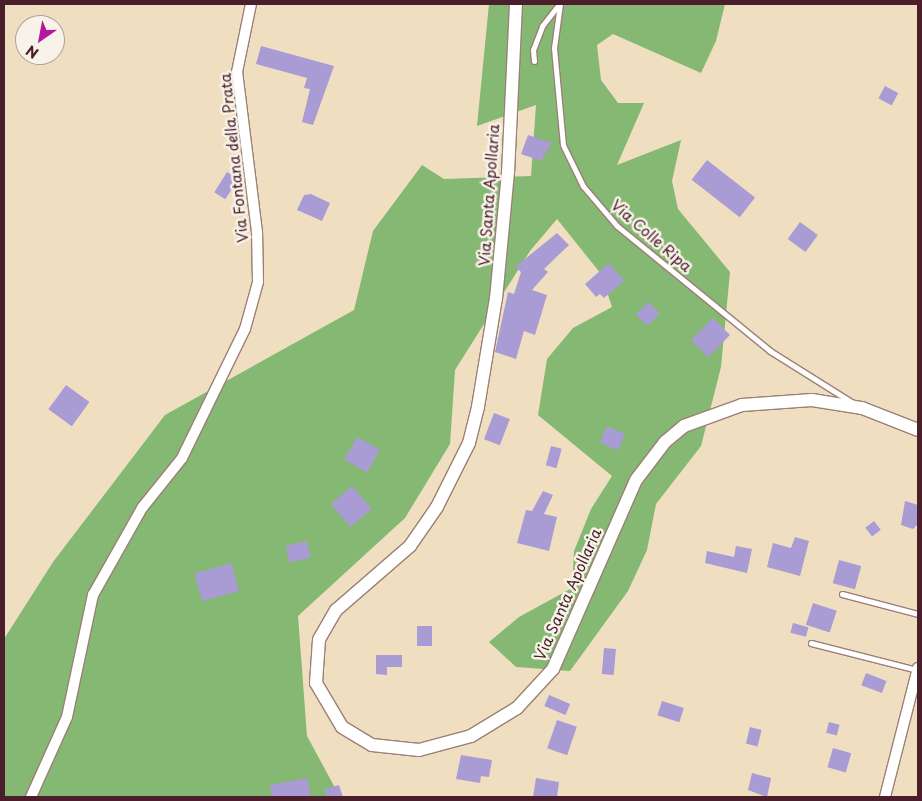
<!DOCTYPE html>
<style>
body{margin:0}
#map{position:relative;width:922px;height:801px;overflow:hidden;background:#efdfc0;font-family:"Playpen Sans",sans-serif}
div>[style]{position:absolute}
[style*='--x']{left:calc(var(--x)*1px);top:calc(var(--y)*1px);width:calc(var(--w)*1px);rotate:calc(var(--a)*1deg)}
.forest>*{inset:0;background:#85b872}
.building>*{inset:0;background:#a99bd4;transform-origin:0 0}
.roads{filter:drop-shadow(1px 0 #9c7f76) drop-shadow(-1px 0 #9c7f76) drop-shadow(0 1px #9c7f76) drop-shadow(0 -1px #9c7f76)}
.service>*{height:5px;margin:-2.5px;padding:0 2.5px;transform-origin:2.5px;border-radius:2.5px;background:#fff}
.minor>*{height:10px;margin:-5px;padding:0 5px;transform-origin:5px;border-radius:5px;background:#fff}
.tertiary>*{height:12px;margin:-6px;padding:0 6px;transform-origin:6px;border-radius:6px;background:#fff}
span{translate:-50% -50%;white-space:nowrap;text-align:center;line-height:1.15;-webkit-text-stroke:5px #f7f3e8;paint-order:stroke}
.street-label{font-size:15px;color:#4a1f2b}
.frame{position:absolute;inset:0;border:5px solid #4a1f2b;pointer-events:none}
.north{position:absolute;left:15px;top:15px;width:50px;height:50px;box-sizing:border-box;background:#f7f3e8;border:1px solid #b29e9c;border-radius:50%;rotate:213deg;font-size:14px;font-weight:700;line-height:20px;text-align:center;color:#4a1f2b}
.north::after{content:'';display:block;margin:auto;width:18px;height:22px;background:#b5179e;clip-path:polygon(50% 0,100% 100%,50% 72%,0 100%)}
</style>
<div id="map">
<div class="forest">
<i style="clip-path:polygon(489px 4px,725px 4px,716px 41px,701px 73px,613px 34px,597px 45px,601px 80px,618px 103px,644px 103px,617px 165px,681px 140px,672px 181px,678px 209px,730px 272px,721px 367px,701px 446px,656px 504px,647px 550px,628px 591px,570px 671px,516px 667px,489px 642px,519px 617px,572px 588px,574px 551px,591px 509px,612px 476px,538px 415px,547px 359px,573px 328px,612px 307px,601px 274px,557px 219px,530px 251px,455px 370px,450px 444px,405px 518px,298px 616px,307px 736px,340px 797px,4px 797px,4px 639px,53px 562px,165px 415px,354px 310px,373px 231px,422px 165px,444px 179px,531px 176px,536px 105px,477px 126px)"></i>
</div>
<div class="building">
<i style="clip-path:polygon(261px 46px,334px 66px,313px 125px,302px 122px,310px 89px,304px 88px,307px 78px,256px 64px)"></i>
<i style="left:885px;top:86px;width:15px;height:14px;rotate:28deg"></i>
<i style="clip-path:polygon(528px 135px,552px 143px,541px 161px,521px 154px)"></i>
<i style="left:707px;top:160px;width:61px;height:25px;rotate:38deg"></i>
<i style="left:227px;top:172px;width:13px;height:24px;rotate:32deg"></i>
<i style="clip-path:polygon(311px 194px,330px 203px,322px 221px,297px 210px,304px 195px)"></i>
<i style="left:800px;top:222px;width:22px;height:21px;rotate:36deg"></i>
<i style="clip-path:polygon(557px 233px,569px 245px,544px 269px,548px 272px,532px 290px,547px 295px,535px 335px,524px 331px,516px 359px,495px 352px,508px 292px,514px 294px,521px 272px,515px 267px)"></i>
<i style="clip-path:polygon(609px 263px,624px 281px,604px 298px,600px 294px,596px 297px,585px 284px)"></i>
<i style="left:649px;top:302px;width:16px;height:18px;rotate:47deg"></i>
<i style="left:713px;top:318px;width:24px;height:31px;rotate:45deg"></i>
<i style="left:66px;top:385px;width:29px;height:30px;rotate:36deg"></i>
<i style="left:494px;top:413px;width:17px;height:28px;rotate:21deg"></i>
<i style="left:607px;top:426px;width:20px;height:18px;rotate:24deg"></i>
<i style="left:357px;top:437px;width:26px;height:26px;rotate:29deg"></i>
<i style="left:551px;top:446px;width:11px;height:20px;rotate:15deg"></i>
<i style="left:352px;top:486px;width:30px;height:28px;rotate:49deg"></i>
<i style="clip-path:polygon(543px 491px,553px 495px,544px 514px,557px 517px,549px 551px,517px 543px,526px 510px,532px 511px)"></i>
<i style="clip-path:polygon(905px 501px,918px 505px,918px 524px,913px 529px,901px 525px)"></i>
<i style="left:874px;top:521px;width:11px;height:11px;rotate:52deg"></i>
<i style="clip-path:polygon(795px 537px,809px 541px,800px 576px,767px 567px,773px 543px,791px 548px)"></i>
<i style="left:307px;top:541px;width:17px;height:22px;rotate:77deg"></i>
<i style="clip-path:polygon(736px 546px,752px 549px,747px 573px,705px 563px,707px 551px,734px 557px)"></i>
<i style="left:839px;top:560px;width:23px;height:24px;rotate:15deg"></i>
<i style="left:231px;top:563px;width:29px;height:38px;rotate:74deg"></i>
<i style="left:813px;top:603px;width:25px;height:23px;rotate:18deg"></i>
<i style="left:793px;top:623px;width:16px;height:10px;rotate:15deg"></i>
<i style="left:417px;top:626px;width:15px;height:20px"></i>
<i style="left:604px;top:648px;width:12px;height:26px;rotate:5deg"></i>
<i style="clip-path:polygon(376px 655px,402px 655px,402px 667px,387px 667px,387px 675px,376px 674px)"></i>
<i style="left:866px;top:673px;width:22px;height:13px;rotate:21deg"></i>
<i style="left:549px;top:695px;width:23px;height:12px;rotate:23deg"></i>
<i style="left:662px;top:701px;width:23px;height:15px;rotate:18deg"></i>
<i style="left:557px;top:720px;width:21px;height:30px;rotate:19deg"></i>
<i style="left:829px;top:722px;width:11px;height:11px;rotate:15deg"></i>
<i style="left:750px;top:727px;width:12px;height:17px;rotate:14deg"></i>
<i style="left:833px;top:748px;width:19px;height:20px;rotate:16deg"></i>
<i style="clip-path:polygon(461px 755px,492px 760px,489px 777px,481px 776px,480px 783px,456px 779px)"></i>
<i style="clip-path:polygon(752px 773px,771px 778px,767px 797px,748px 790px)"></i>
<i style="clip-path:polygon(307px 778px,311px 797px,272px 797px,270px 785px)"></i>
<i style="clip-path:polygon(536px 778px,559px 782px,557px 797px,533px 797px)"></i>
<i style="clip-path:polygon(339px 785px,343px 797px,327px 797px,325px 789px)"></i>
</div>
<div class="roads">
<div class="service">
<i style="--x:560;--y:4;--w:44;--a:97.8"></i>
<i style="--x:554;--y:48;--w:97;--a:84.7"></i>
<i style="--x:563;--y:145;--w:46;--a:64"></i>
<i style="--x:583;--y:186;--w:52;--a:49.6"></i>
<i style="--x:617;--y:226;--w:198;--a:39.2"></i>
<i style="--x:770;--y:351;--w:98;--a:32.1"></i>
<i style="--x:534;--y:61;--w:11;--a:-95"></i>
<i style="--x:533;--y:50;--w:26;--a:-69"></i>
<i style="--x:542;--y:26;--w:28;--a:-52"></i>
<i style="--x:842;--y:594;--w:79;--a:14.7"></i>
<i style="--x:811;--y:643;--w:109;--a:14.3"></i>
</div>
<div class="minor">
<i style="--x:31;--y:797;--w:88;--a:-65.8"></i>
<i style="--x:67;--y:717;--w:125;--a:-78"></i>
<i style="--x:93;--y:595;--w:100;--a:-60.6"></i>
<i style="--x:142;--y:508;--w:64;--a:-51.3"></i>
<i style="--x:182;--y:458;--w:144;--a:-64"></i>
<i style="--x:245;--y:329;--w:49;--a:-74.5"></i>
<i style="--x:258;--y:282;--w:50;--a:-91.1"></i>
<i style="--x:257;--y:232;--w:161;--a:-97.1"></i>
<i style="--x:237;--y:72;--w:69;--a:-78.4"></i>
<i style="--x:885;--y:797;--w:133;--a:-75.7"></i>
</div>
<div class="tertiary">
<i style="--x:516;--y:4;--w:168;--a:92.7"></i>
<i style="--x:508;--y:172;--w:127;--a:95.4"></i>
<i style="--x:496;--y:298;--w:110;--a:99.4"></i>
<i style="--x:478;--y:407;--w:37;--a:104"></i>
<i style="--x:469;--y:443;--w:72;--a:116.6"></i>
<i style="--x:437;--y:507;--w:47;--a:124.7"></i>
<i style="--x:410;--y:546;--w:98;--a:139.1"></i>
<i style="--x:336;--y:610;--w:34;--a:120"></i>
<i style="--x:319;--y:640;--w:43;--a:94"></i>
<i style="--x:316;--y:683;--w:51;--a:59.4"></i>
<i style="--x:342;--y:727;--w:35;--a:31"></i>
<i style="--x:372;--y:745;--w:47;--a:6.1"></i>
<i style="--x:419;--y:750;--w:54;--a:-15.1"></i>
<i style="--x:471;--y:736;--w:54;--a:-31.3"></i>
<i style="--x:517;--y:708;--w:53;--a:-47.3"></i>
<i style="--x:553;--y:669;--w:206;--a:-66.3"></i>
<i style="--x:636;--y:480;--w:48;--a:-52.7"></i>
<i style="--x:665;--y:442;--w:25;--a:-40"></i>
<i style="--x:684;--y:426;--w:62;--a:-19.9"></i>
<i style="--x:742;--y:405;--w:70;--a:-4.1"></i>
<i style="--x:812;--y:400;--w:51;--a:9.1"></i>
<i style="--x:862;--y:408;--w:60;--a:21.4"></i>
</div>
</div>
<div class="street-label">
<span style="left:233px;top:158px;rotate:-96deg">Via Fontana della Prata</span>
<span style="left:488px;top:195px;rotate:-86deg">Via Santa Apollaria</span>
<span style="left:652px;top:235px;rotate:41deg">Via Colle Ripa</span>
<span style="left:567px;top:594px;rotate:-66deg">Via Santa Apollaria</span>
</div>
<div class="frame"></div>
<div class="north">N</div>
</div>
